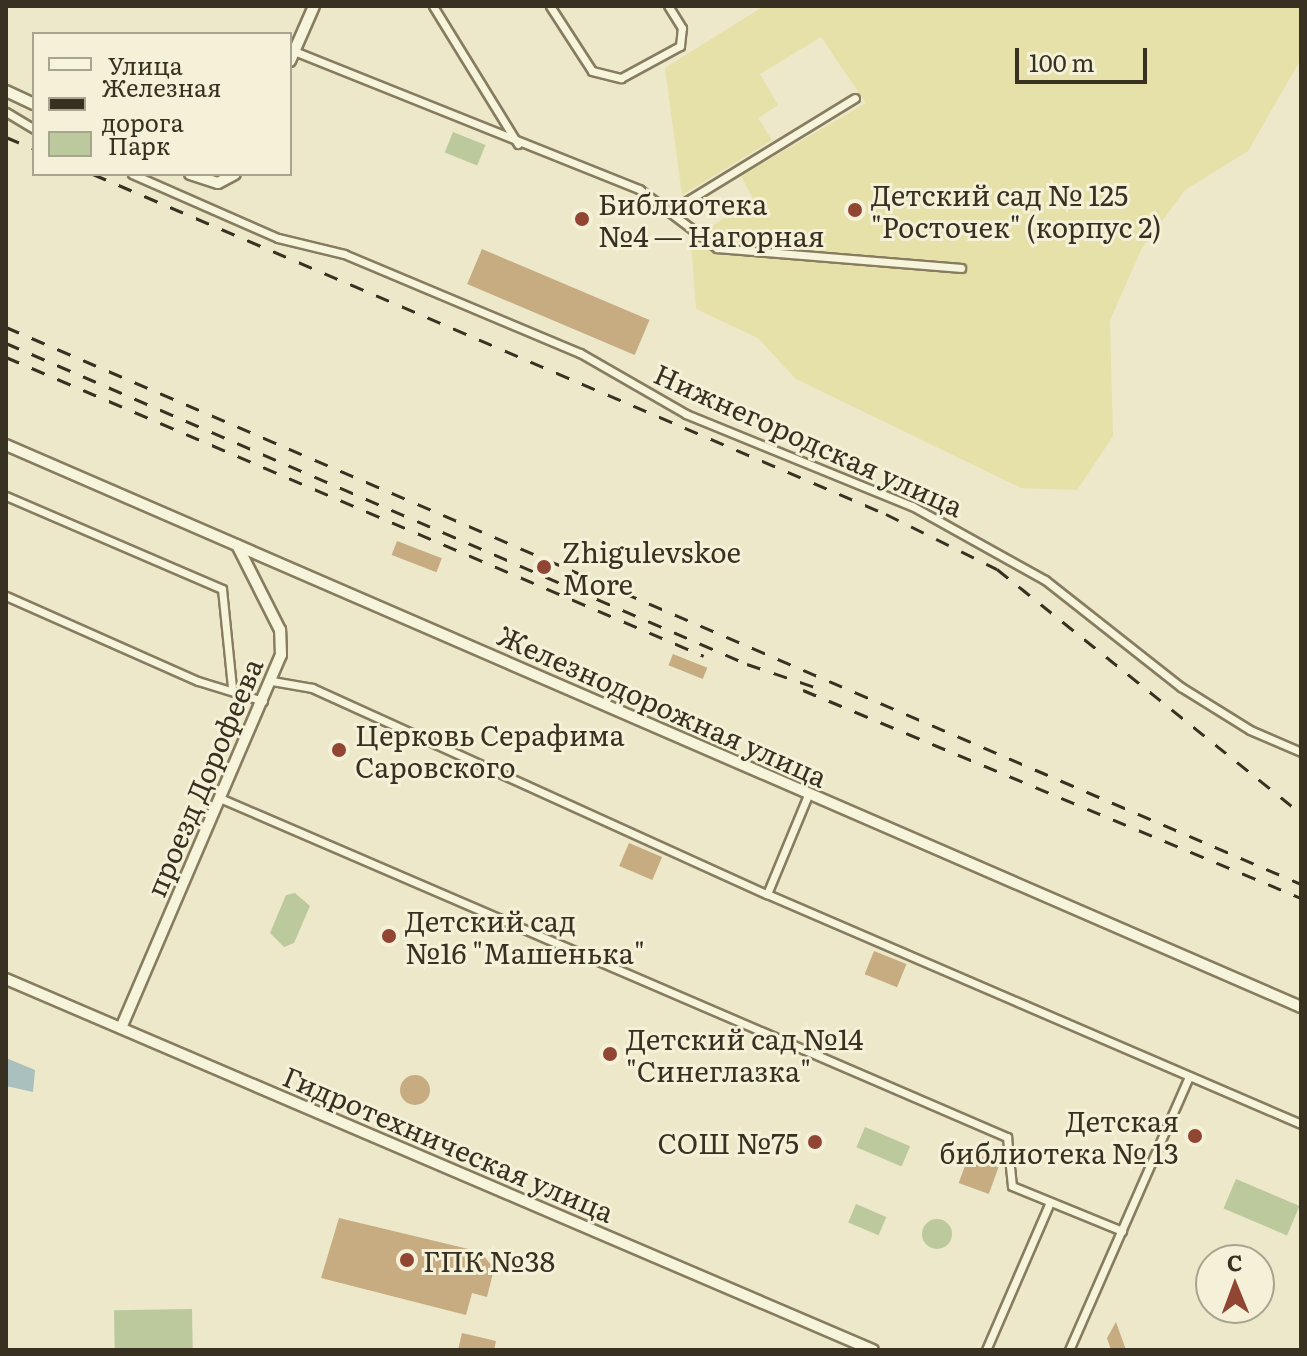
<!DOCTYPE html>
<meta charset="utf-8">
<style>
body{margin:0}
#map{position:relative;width:1307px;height:1356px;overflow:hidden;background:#ece8c9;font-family:Literata,serif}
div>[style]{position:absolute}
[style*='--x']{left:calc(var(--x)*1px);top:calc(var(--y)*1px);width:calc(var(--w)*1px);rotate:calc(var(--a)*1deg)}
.green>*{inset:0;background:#bbc99d;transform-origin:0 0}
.round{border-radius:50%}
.sand>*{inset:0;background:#e5e1a8}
.water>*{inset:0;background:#a9c0be}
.building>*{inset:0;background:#c7ac82;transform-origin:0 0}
.roads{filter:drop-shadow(2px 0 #877c5f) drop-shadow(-2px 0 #877c5f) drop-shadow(0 2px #877c5f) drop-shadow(0 -2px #877c5f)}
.street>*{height:7px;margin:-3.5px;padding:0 3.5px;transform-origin:3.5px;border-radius:3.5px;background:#f7f4dc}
.secondary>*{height:10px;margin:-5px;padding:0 5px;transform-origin:5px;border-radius:5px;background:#f7f4dc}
.rail>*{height:3px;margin-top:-1.5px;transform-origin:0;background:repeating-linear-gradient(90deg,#383121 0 14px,transparent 0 28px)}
.dots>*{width:22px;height:22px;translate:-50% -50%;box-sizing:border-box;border:4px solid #f4f1d8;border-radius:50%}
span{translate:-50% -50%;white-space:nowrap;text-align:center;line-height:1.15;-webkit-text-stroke:6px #f4f1d8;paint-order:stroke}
.poi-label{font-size:28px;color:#383121}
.left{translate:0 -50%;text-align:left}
.right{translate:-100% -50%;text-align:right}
.street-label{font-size:28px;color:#383121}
.frame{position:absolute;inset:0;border:8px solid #383121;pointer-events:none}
.legend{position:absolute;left:32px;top:32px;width:260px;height:144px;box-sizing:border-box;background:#f4f1d8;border:2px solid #a9a48f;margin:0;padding:10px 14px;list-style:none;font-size:24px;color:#383121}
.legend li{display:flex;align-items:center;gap:16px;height:40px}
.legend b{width:40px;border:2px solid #a9a48f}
.north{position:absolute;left:1195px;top:1244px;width:80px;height:80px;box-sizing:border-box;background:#f4f1d8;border:2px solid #a9a48f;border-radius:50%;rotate:359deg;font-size:22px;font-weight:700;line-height:32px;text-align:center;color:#383121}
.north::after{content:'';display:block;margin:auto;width:28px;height:36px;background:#914533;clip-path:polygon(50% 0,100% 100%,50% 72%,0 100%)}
.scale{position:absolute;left:1015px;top:48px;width:132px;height:36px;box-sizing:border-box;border:4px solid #383121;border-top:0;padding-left:10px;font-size:24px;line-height:28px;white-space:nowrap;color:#383121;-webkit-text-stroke:6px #f4f1d8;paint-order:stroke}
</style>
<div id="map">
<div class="green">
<i style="left:453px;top:132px;width:35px;height:22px;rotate:22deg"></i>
<i style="clip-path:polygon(295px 893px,310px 906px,294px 943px,284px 947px,270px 933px,286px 895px)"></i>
<i style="left:865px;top:1127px;width:49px;height:22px;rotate:23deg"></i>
<i style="left:1236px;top:1179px;width:69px;height:32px;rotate:23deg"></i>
<i style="left:856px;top:1204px;width:33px;height:20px;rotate:23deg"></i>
<i class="round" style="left:922px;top:1219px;width:30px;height:30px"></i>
<i style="left:192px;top:1309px;width:41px;height:78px;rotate:89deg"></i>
</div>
<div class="sand">
<i style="clip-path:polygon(764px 6px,1301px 6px,1301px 59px,1248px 151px,1185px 190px,1142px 248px,1110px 320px,1113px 436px,1077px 490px,1021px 488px,796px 379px,758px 338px,696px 309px,691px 241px,753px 198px,741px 176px,866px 103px,821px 37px,760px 74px,778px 105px,758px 118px,772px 140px,682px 195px,665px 68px)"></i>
</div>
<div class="water">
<i style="clip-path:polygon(6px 1058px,35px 1070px,33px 1092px,6px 1086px)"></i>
</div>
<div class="building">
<i style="left:482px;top:249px;width:182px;height:38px;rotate:23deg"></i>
<i style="left:397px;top:541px;width:48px;height:15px;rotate:21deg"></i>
<i style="left:673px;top:654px;width:37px;height:12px;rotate:22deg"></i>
<i style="left:629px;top:843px;width:36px;height:25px;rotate:23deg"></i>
<i style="left:874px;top:951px;width:35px;height:25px;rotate:22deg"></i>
<i class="round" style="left:400px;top:1075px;width:30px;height:30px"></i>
<i style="left:970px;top:1152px;width:32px;height:33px;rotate:20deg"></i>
<i style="clip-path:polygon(339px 1218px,481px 1252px,494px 1269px,487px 1297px,472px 1293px,466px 1315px,321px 1278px)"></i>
<i style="clip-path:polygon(1116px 1322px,1126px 1350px,1111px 1350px,1107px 1338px)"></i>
<i style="clip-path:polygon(462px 1333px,496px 1341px,494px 1350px,458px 1350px)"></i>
</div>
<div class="roads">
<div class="street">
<i style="--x:433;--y:6;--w:162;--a:58.4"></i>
<i style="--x:550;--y:6;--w:77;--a:57.1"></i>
<i style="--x:592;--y:71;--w:30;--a:14"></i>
<i style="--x:621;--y:78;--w:67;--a:-28.5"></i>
<i style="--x:680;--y:46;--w:18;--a:-84"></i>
<i style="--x:682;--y:28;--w:26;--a:-122"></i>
<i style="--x:294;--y:51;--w:372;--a:21.8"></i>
<i style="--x:639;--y:189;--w:98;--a:37.1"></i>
<i style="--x:717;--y:248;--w:245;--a:4.7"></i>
<i style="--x:6;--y:112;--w:33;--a:31"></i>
<i style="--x:132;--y:174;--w:159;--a:23.7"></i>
<i style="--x:278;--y:238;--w:68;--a:13.6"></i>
<i style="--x:344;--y:254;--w:256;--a:22.8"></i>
<i style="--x:580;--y:353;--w:122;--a:29.9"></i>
<i style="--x:686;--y:414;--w:244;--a:22.2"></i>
<i style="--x:912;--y:506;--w:152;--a:29.1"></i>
<i style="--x:1045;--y:580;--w:173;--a:38.2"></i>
<i style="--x:1181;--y:687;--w:81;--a:31.9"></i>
<i style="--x:1250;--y:730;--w:56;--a:23.3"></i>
<i style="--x:669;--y:212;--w:218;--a:-31.5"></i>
<i style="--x:6;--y:496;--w:235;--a:23.3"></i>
<i style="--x:222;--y:589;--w:99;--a:84.2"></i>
<i style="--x:6;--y:596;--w:210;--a:23.9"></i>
<i style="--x:198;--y:681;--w:68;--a:17.1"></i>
<i style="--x:272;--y:681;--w:41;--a:9.9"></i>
<i style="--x:312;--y:688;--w:499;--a:24.4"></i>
<i style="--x:767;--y:894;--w:581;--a:23.3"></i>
<i style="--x:222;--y:799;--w:855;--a:23.3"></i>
<i style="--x:1007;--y:1137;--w:49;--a:84.2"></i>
<i style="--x:1012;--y:1186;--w:119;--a:22.2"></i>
<i style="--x:767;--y:894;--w:107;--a:-67.5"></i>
<i style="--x:986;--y:1350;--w:161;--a:-66.6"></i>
<i style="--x:1069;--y:1350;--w:299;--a:-66.3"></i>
</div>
<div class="secondary">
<i style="--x:290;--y:61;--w:60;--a:-66.4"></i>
<i style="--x:6;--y:91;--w:31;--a:25"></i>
<i style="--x:190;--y:174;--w:29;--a:18"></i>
<i style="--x:218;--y:183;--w:19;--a:-28"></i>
<i style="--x:6;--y:445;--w:1412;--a:23.46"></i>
<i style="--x:6;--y:979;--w:943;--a:23.17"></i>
<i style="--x:121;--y:1028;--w:406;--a:-66.8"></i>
<i style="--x:281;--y:655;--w:25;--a:-92"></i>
<i style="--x:280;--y:630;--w:95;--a:-116.8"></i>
</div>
</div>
<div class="rail">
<i style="--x:6;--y:137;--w:30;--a:23"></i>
<i style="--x:93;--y:174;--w:863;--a:23.21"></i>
<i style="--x:886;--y:514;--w:124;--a:26.4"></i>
<i style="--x:997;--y:569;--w:390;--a:38.8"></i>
<i style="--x:6;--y:327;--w:1410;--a:23.27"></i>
<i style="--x:6;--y:343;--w:808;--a:23.42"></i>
<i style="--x:747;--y:664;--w:75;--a:18.7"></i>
<i style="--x:6;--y:357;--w:759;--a:23.19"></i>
<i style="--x:803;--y:690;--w:540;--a:22.67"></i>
</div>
<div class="dots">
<i style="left:855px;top:210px;background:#914533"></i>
<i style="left:582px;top:219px;background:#914533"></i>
<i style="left:544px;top:567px;background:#914533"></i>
<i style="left:339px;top:750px;background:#914533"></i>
<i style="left:389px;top:936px;background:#914533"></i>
<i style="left:610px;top:1054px;background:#914533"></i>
<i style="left:1195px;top:1136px;background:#914533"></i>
<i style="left:815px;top:1142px;background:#914533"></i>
<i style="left:407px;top:1260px;background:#914533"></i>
</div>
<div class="poi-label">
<span class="left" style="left:871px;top:210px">Детский сад № 125<br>"Росточек" (корпус 2)</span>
<span class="left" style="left:598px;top:219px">Библиотека<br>№4 — Нагорная</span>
<span class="left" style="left:562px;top:567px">Zhigulevskoe<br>More</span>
<span class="left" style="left:355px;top:750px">Церковь Серафима<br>Саровского</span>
<span class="left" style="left:405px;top:936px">Детский сад<br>№16 "Машенька"</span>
<span class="left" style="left:626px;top:1054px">Детский сад №14<br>"Синеглазка"</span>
<span class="right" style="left:1179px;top:1136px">Детская<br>библиотека № 13</span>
<span class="right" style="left:799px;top:1142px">СОШ №75</span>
<span class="left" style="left:423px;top:1260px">ГПК №38</span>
</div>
<div class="street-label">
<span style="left:809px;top:439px;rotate:24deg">Нижнегородская улица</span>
<span style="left:663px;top:705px;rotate:24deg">Железнодорожная улица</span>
<span style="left:203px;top:777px;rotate:-67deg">проезд Дорофеева</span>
<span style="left:449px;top:1143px;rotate:23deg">Гидротехническая улица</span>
</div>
<div class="frame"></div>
<ul class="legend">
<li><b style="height:10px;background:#f7f4dc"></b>Улица</li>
<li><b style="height:10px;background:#383121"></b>Железная дорога</li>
<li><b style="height:22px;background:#bbc99d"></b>Парк</li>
</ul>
<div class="north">С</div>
<div class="scale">100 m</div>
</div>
